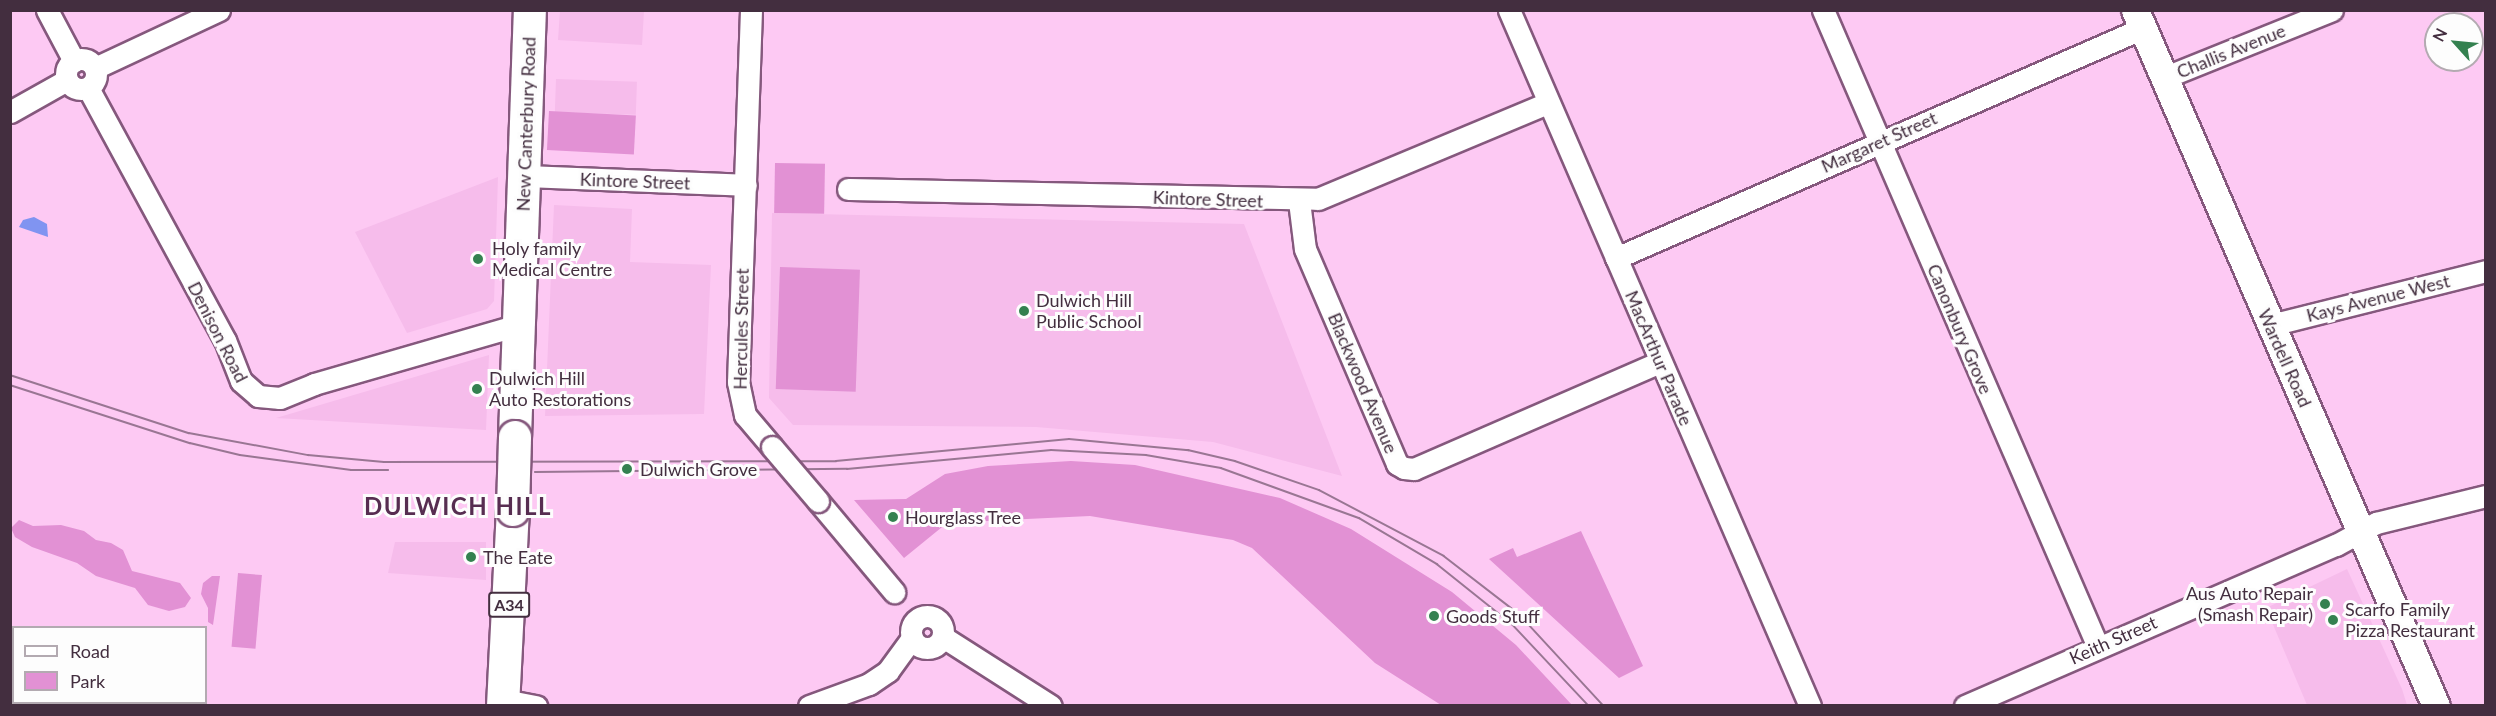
<!DOCTYPE html>
<style>
body{margin:0}
#map{position:relative;width:2496px;height:716px;overflow:hidden;background:#fdc9f3;font-family:Lato,sans-serif}
div>[style]{position:absolute}
[style*='--x']{left:calc(var(--x)*1px);top:calc(var(--y)*1px);width:calc(var(--w)*1px);rotate:calc(var(--a)*1deg)}
.built>*{inset:0;background:#f6bceb;transform-origin:0 0}
.green>*{inset:0;background:#e291d4;transform-origin:0 0}
.water>*{inset:0;background:#8094f1}
.roads{filter:drop-shadow(2px 0 #85587d) drop-shadow(-2px 0 #85587d) drop-shadow(0 2px #85587d) drop-shadow(0 -2px #85587d)}
.minor>*{height:21px;margin:-10.5px;padding:0 10.5px;transform-origin:10.5px;border-radius:10.5px;background:#fff}
.minor>.ring{margin:-10.5px;padding:0;box-sizing:content-box;background:none;border:21px solid #fff;border-radius:50%}
.major>*{height:27px;margin:-13.5px;padding:0 13.5px;transform-origin:13.5px;border-radius:13.5px;background:#fff}
.highway>*{height:32px;margin:-16px;padding:0 16px;transform-origin:16px;border-radius:16px;background:#fff}
.tram>*{height:1.5px;margin:-0.75px;padding:0 0.75px;transform-origin:0.75px;border-radius:0.75px;background:#997693}
.bridges{filter:drop-shadow(2px 0 #85587d) drop-shadow(-2px 0 #85587d) drop-shadow(0 2px #85587d) drop-shadow(0 -2px #85587d)}
.minor-bridge>*{height:21px;margin:-10.5px;padding:0 10.5px;transform-origin:10.5px;border-radius:10.5px;background:#fff}
.highway-bridge>*{height:32px;margin:-16px;padding:0 16px;transform-origin:16px;border-radius:16px;background:#fff}
.dots>*{width:16px;height:16px;translate:-50% -50%;box-sizing:border-box;border:3px solid #fdfdfd;border-radius:50%}
span{translate:-50% -50%;white-space:nowrap;text-align:center;line-height:1.15;-webkit-text-stroke:6px #fdfdfd;paint-order:stroke}
.shield-label span{padding:2px 4px;background:#fdfdfd;border:2px solid;border-radius:4px;-webkit-text-stroke-width:0}
.shield-label{font-size:16px;color:#432e3f;font-weight:700}
.street-label{font-size:18px;color:#432e3f}
.poi-label{font-size:18px;color:#432e3f}
.left{translate:0 -50%;text-align:left}
.right{translate:-100% -50%;text-align:right}
.district-label{font-size:24px;color:#572d51;font-weight:700;letter-spacing:1.5px}
.frame{position:absolute;inset:0;border:12px solid #432e3f;pointer-events:none}
.legend{position:absolute;left:12px;top:626px;width:195px;height:78px;box-sizing:border-box;background:#fdfdfd;border:2px solid #b3aab1;margin:0;padding:8px 10px;list-style:none;font-size:18px;color:#432e3f}
.legend li{display:flex;align-items:center;gap:12px;height:30px}
.legend b{width:30px;border:2px solid #b3aab1}
.north{position:absolute;left:2424px;top:12px;width:60px;height:60px;box-sizing:border-box;background:#fdfdfd;border:2px solid #b3aab1;border-radius:50%;rotate:297deg;font-size:16px;font-weight:700;line-height:24px;text-align:center;color:#432e3f}
.north::after{content:'';display:block;margin:auto;width:21px;height:27px;background:#348150;clip-path:polygon(50% 0,100% 100%,50% 72%,0 100%)}
</style>
<div id="map">
<div class="built">
<i style="clip-path:polygon(560px 11px,644px 11px,642px 45px,558px 40px)"></i>
<i style="left:556px;top:79px;width:81px;height:33px;rotate:2deg"></i>
<i style="clip-path:polygon(498px 177px,494px 301px,487px 309px,407px 333px,355px 232px)"></i>
<i style="clip-path:polygon(554px 205px,632px 209px,630px 262px,711px 265px,704px 414px,545px 416px)"></i>
<i style="clip-path:polygon(772px 213px,1244px 224px,1342px 476px,1213px 442px,1036px 427px,793px 425px,769px 398px)"></i>
<i style="clip-path:polygon(489px 355px,486px 430px,276px 418px)"></i>
<i style="clip-path:polygon(395px 542px,486px 542px,486px 580px,388px 573px)"></i>
<i style="clip-path:polygon(2347px 569px,2402px 689px,2407px 705px,2307px 705px,2266px 608px)"></i>
</div>
<div class="green">
<i style="left:549px;top:111px;width:87px;height:39px;rotate:3deg"></i>
<i style="left:775px;top:163px;width:50px;height:50px;rotate:1deg"></i>
<i style="left:780px;top:267px;width:80px;height:122px;rotate:2deg"></i>
<i style="clip-path:polygon(1071px 461px,1135px 465px,1280px 498px,1351px 529px,1452px 592px,1516px 645px,1572px 705px,1441px 705px,1375px 663px,1252px 548px,1233px 540px,1090px 516px,947px 523px,904px 558px,854px 500px,906px 499px,945px 474px,988px 466px)"></i>
<i style="clip-path:polygon(19px 520px,33px 526px,61px 525px,84px 531px,96px 540px,111px 543px,123px 550px,132px 571px,180px 583px,191px 598px,185px 607px,169px 611px,148px 605px,135px 588px,96px 576px,77px 563px,32px 547px,15px 537px,11px 528px)"></i>
<i style="clip-path:polygon(1581px 531px,1643px 666px,1619px 678px,1489px 559px,1513px 548px,1517px 557px)"></i>
<i style="left:238px;top:573px;width:24px;height:74px;rotate:5deg"></i>
<i style="clip-path:polygon(212px 576px,220px 576px,213px 625px,208px 622px,208px 608px,201px 594px,203px 583px)"></i>
</div>
<div class="water">
<i style="clip-path:polygon(34px 217px,47px 224px,48px 237px,19px 227px,23px 220px)"></i>
</div>
<div class="roads">
<div class="minor">
<i style="--x:47;--y:10;--w:58;--a:62.1"></i>
<i style="--x:751;--y:10;--w:372;--a:92"></i>
<i style="--x:738;--y:382;--w:34;--a:78"></i>
<i style="--x:745;--y:415;--w:42;--a:49.8"></i>
<i style="--x:1509;--y:10;--w:758;--a:66.61"></i>
<i style="--x:1823;--y:10;--w:694;--a:66.65"></i>
<i class="ring" style="left:66px;top:59px;width:9px;height:9px"></i>
<i style="--x:95;--y:68;--w:137;--a:-25.1"></i>
<i style="--x:2163;--y:78;--w:182;--a:-21.9"></i>
<i style="--x:88;--y:88;--w:287;--a:61.5"></i>
<i style="--x:225;--y:340;--w:44;--a:68.7"></i>
<i style="--x:241;--y:381;--w:23;--a:41"></i>
<i style="--x:258;--y:396;--w:22;--a:5"></i>
<i style="--x:280;--y:398;--w:37;--a:-22"></i>
<i style="--x:314;--y:384;--w:212;--a:-16.1"></i>
<i style="--x:10;--y:112;--w:65;--a:-29.3"></i>
<i style="--x:524;--y:176;--w:222;--a:2.3"></i>
<i style="--x:848;--y:189;--w:470;--a:1.2"></i>
<i style="--x:1318;--y:199;--w:249;--a:-22.7"></i>
<i style="--x:1299;--y:201;--w:48;--a:82.9"></i>
<i style="--x:1305;--y:249;--w:234;--a:66.8"></i>
<i style="--x:1397;--y:464;--w:8;--a:30"></i>
<i style="--x:1404;--y:468;--w:10;--a:6"></i>
<i style="--x:1414;--y:469;--w:268;--a:-23.5"></i>
<i style="--x:1616;--y:258;--w:575;--a:-23.58"></i>
<i style="--x:2271;--y:325;--w:222;--a:-14.1"></i>
<i style="--x:818;--y:501;--w:119;--a:50.1"></i>
<i class="ring" style="left:911px;top:616px;width:11px;height:11px"></i>
<i style="--x:943;--y:637;--w:128;--a:32.6"></i>
<i style="--x:10;--y:654;--w:4;--a:14"></i>
<i style="--x:504;--y:700;--w:33;--a:11"></i>
<i style="--x:114;--y:702;--w:7;--a:34"></i>
<i style="--x:809;--y:706;--w:64;--a:-20.1"></i>
<i style="--x:869;--y:684;--w:23;--a:-34"></i>
<i style="--x:888;--y:671;--w:41;--a:-54"></i>
<i style="--x:1965;--y:706;--w:404;--a:-23.5"></i>
<i style="--x:2336;--y:545;--w:46;--a:-28.8"></i>
<i style="--x:2376;--y:523;--w:113;--a:-13.8"></i>
</div>
<div class="major">
<i style="--x:2135;--y:10;--w:758;--a:66.61"></i>
</div>
<div class="highway">
<i style="--x:515;--y:437;--w:427;--a:-88"></i>
<i style="--x:503;--y:706;--w:196;--a:-87.1"></i>
</div>
</div>
<div class="tram">
<i style="--x:10;--y:375;--w:188;--a:18"></i>
<i style="--x:189;--y:433;--w:121;--a:10.5"></i>
<i style="--x:308;--y:455;--w:76;--a:5.3"></i>
<i style="--x:384;--y:462;--w:452;--a:-0.1"></i>
<i style="--x:836;--y:461;--w:234;--a:-5.4"></i>
<i style="--x:1069;--y:439;--w:120;--a:5.3"></i>
<i style="--x:1188;--y:450;--w:48;--a:13.2"></i>
<i style="--x:1235;--y:461;--w:89;--a:19"></i>
<i style="--x:1319;--y:490;--w:141;--a:27.8"></i>
<i style="--x:1444;--y:556;--w:95;--a:37.7"></i>
<i style="--x:1519;--y:614;--w:125;--a:47.3"></i>
<i style="--x:10;--y:385;--w:189;--a:17.9"></i>
<i style="--x:190;--y:443;--w:51;--a:13.5"></i>
<i style="--x:240;--y:455;--w:112;--a:7.7"></i>
<i style="--x:351;--y:470;--w:37;--a:0"></i>
<i style="--x:535;--y:472;--w:312;--a:-0.6"></i>
<i style="--x:847;--y:469;--w:205;--a:-5.3"></i>
<i style="--x:1051;--y:450;--w:95;--a:3"></i>
<i style="--x:1146;--y:455;--w:76;--a:9.8"></i>
<i style="--x:1221;--y:468;--w:147;--a:19.9"></i>
<i style="--x:1359;--y:518;--w:91;--a:30.5"></i>
<i style="--x:1437;--y:564;--w:96;--a:38.7"></i>
<i style="--x:1512;--y:624;--w:112;--a:46.8"></i>
</div>
<div class="bridges">
<div class="minor-bridge">
<i style="--x:772;--y:447;--w:71;--a:49.6"></i>
</div>
<div class="highway-bridge">
<i style="--x:513;--y:510;--w:73;--a:-88.4"></i>
</div>
</div>
<div class="dots">
<i style="left:478px;top:259px;background:#348150"></i>
<i style="left:1024px;top:311px;background:#348150"></i>
<i style="left:477px;top:389px;background:#348150"></i>
<i style="left:627px;top:469px;background:#348150"></i>
<i style="left:893px;top:517px;background:#348150"></i>
<i style="left:471px;top:557px;background:#348150"></i>
<i style="left:2325px;top:604px;background:#348150"></i>
<i style="left:1434px;top:616px;background:#348150"></i>
<i style="left:2333px;top:620px;background:#348150"></i>
</div>
<div class="shield-label">
<span style="left:509px;top:605px">A34</span>
</div>
<div class="street-label">
<span style="left:2231px;top:51px;rotate:-22deg">Challis Avenue</span>
<span style="left:526px;top:124px;rotate:-88deg">New Canterbury Road</span>
<span style="left:1879px;top:142px;rotate:-24deg">Margaret Street</span>
<span style="left:635px;top:181px;rotate:2deg">Kintore Street</span>
<span style="left:1208px;top:199px;rotate:2deg">Kintore Street</span>
<span style="left:2378px;top:298px;rotate:-14deg">Kays Avenue West</span>
<span style="left:741px;top:329px;rotate:-89deg">Hercules Street</span>
<span style="left:1960px;top:329px;rotate:67deg">Canonbury Grove</span>
<span style="left:218px;top:332px;rotate:63deg">Denison Road</span>
<span style="left:1659px;top:358px;rotate:67deg">MacArthur Parade</span>
<span style="left:2285px;top:358px;rotate:66deg">Wardell Road</span>
<span style="left:1363px;top:383px;rotate:67deg">Blackwood Avenue</span>
<span style="left:2113px;top:640px;rotate:-24deg">Keith Street</span>
</div>
<div class="poi-label">
<span class="left" style="left:492px;top:259px">Holy family<br>Medical Centre</span>
<span class="left" style="left:1036px;top:311px">Dulwich Hill<br>Public School</span>
<span class="left" style="left:489px;top:389px">Dulwich Hill<br>Auto Restorations</span>
<span class="left" style="left:640px;top:469px">Dulwich Grove</span>
<span class="left" style="left:905px;top:517px">Hourglass Tree</span>
<span class="left" style="left:483px;top:557px">The Eate</span>
<span class="right" style="left:2313px;top:604px">Aus Auto Repair<br>(Smash Repair)</span>
<span class="left" style="left:2345px;top:620px">Scarfo Family<br>Pizza Restaurant</span>
<span class="left" style="left:1446px;top:616px">Goods Stuff</span>
</div>
<div class="district-label">
<span style="left:458px;top:506px">DULWICH HILL</span>
</div>
<div class="frame"></div>
<ul class="legend">
<li><b style="height:8px;background:#fff"></b>Road</li>
<li><b style="height:16px;background:#e291d4"></b>Park</li>
</ul>
<div class="north">N</div>
</div>
